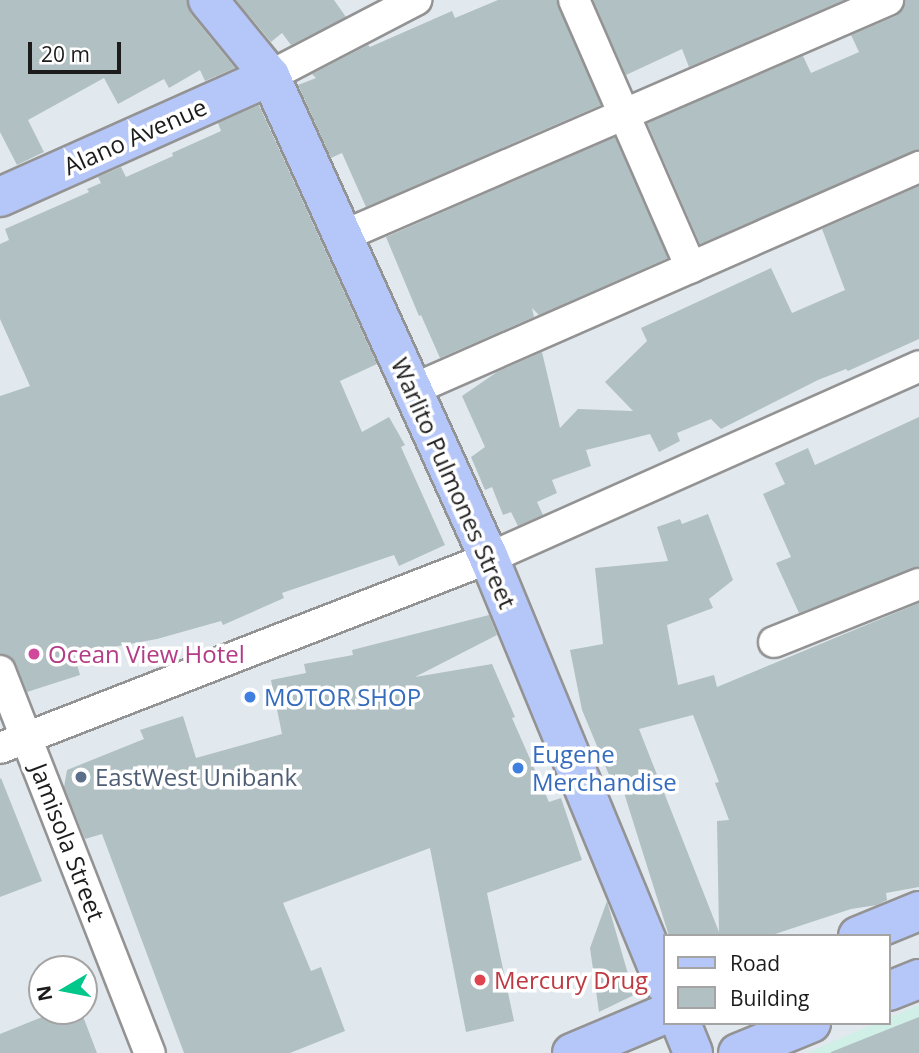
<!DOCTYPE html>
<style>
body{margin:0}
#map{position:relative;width:919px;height:1053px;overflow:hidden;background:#e2e9ee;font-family:"Open Sans",sans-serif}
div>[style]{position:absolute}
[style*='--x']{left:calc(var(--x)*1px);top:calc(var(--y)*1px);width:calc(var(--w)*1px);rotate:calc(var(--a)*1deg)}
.commercial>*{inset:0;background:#d0efe7}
.building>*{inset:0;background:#b1c0c2}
.roads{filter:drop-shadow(2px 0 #939393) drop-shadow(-2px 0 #939393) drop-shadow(0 2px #939393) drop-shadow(0 -2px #939393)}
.street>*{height:30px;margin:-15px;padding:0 15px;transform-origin:15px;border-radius:15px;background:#fff}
.secondary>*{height:38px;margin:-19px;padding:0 19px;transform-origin:19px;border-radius:19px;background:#b5c6f9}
.dots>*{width:19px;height:19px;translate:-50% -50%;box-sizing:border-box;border:4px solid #fff;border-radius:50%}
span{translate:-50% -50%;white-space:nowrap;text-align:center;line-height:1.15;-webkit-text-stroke:7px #fff;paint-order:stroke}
.street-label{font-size:24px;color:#1c1c1c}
.hotel-label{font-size:24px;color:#b23c85}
.left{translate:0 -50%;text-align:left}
.shop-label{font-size:24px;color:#366cbe}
.service-label{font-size:24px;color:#4e5e75}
.health-label{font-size:24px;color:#be3a42}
.legend{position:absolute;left:663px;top:934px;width:228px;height:91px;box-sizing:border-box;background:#fff;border:2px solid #a4a4a4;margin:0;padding:9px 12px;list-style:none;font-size:21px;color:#1c1c1c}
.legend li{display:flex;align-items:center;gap:14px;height:35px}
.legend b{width:35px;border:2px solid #a4a4a4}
.north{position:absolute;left:28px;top:955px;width:70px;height:70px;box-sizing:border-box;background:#fff;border:2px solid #a4a4a4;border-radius:50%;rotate:260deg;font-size:19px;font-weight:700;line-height:28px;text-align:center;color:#1c1c1c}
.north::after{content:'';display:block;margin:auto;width:24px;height:32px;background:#01c78b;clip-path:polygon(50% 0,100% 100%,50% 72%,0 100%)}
.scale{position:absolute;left:28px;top:42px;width:93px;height:32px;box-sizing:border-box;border:4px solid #1c1c1c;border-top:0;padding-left:9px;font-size:21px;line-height:24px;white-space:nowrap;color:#1c1c1c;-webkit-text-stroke:5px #fff;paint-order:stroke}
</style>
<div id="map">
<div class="commercial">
<i style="clip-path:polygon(919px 1005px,919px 1053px,806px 1053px,876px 1023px,889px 1023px,889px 1018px)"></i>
</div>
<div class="building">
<i style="clip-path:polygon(0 0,187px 0,191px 14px,235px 68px,205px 81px,200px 70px,169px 88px,164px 79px,118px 104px,104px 78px,28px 120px,44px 152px,17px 165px,0 132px)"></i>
<i style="clip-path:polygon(236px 0,334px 0,346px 17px,291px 45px,282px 33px,271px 42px)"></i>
<i style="clip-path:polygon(498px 0,557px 0,601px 105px,366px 207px,342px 153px,331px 158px,298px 85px,316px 78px,312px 74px,368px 45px,370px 47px,452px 11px,455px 18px)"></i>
<i style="clip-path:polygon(593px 0,844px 0,689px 67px,682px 49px,626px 75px,633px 91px)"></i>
<i style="clip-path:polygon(905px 0,919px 0,919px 150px,700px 244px,647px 123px,803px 56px,811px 73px,859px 52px,851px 35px,896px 16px,902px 10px)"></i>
<i style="clip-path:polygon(259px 105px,377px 364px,340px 381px,362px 432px,389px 417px,405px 445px,401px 447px,445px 545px,399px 566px,394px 555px,282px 593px,284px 598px,223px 625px,221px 621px,157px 639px,74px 654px,80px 675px,27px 692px,16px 664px,10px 657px,0 654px,0 396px,30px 386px,0 319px,0 244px,9px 240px,5px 229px,89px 192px,87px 189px,101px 183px,98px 177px,121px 167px,126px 177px,173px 156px,172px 153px,221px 131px,218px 123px)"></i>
<i style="clip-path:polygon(615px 137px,668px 258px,539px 315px,532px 308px,534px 317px,440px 358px,421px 315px,419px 316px,386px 237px)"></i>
<i style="clip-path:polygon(919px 186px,919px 339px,848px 371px,846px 369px,818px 380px,721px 429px,711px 419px,677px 433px,680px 441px,659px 452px,650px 434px,586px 450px,591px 466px,552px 480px,557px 493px,537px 502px,543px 515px,518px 526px,511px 512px,503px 515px,492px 487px,485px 490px,471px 457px,485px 447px,462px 396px,497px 372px,542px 352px,560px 428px,578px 409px,633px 411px,605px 382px,647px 341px,641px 328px,771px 268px,792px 313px,845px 290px,822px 229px)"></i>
<i style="clip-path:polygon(919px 417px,919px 567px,799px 613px,776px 563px,791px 557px,763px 494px,785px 484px,775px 463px,808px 448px,815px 465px)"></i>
<i style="clip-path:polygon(evenodd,708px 514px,733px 580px,709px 599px,713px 608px,667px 625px,678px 685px,714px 675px,717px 687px,919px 603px,919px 887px,886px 893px,887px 900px,877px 905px,851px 909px,769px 936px,669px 936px,620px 780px,612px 782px,582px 710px,570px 650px,603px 644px,595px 568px,668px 561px,657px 527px,680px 519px,682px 524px,708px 514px,693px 715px,719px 782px,715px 783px,729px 820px,717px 821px,719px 932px,639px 729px,693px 715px)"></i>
<i style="clip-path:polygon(489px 615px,497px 635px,415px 677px,492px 664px,515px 717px,512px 718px,549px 802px,561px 798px,582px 860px,487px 893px,514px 1021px,466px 1032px,430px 848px,283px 903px,311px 971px,321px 967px,345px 1031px,290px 1053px,184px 1053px,102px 834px,85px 839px,64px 787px,67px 770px,144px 739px,140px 730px,183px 716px,196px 758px,282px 734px,271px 680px,306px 673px,304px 664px,353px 655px,352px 650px)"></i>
<i style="clip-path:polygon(1px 778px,42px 881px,0 897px,0 779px)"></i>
<i style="clip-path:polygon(607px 901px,634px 995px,599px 1012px,590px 948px)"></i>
<i style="clip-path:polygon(57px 1011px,81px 1011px,97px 1053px,0 1053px,0 1034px)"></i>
<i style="clip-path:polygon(919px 1017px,919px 1053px,831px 1053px,831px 1052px)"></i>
</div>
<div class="roads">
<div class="street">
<i style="--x:574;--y:0;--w:292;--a:66.4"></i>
<i style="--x:270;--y:76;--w:165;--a:-27.5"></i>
<i style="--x:343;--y:236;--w:594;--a:-23.41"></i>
<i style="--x:414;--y:389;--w:552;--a:-23.73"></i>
<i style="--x:774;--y:642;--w:156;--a:-21.8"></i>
<i style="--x:0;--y:671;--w:410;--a:68.6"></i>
<i style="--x:0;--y:748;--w:525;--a:-21.23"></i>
<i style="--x:489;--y:558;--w:471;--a:-24"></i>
</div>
<div class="secondary">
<i style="--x:208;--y:0;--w:98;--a:50.8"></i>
<i style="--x:270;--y:76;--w:529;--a:65.57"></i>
<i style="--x:489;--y:558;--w:461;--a:67.6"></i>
<i style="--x:0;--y:197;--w:296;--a:-24.1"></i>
<i style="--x:858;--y:936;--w:66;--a:-22.3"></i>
<i style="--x:889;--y:991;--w:32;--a:-22"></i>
<i style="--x:681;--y:1023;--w:32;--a:68"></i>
<i style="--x:572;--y:1053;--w:101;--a:-22.8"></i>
<i style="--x:738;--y:1053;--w:79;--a:-22.3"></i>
</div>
</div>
<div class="dots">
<i style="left:34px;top:654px;background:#d1479c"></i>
<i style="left:250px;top:697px;background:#3f7fe0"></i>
<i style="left:518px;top:768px;background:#3f7fe0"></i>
<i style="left:81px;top:777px;background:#5c6f8a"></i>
<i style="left:480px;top:980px;background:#e0444e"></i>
</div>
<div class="street-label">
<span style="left:135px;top:136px;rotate:-24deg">Alano Avenue</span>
<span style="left:454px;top:483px;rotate:66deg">Warlito Pulmones Street</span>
<span style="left:68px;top:842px;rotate:69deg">Jamisola Street</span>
</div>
<div class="hotel-label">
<span class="left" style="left:48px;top:654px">Ocean View Hotel</span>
</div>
<div class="shop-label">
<span class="left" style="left:264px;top:697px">MOTOR SHOP</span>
<span class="left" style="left:532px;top:768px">Eugene<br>Merchandise</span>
</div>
<div class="service-label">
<span class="left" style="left:95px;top:777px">EastWest Unibank</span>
</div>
<div class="health-label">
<span class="left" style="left:494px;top:980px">Mercury Drug</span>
</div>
<ul class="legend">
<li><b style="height:9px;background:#b5c6f9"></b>Road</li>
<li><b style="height:19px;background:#b1c0c2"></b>Building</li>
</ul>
<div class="north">N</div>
<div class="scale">20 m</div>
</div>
